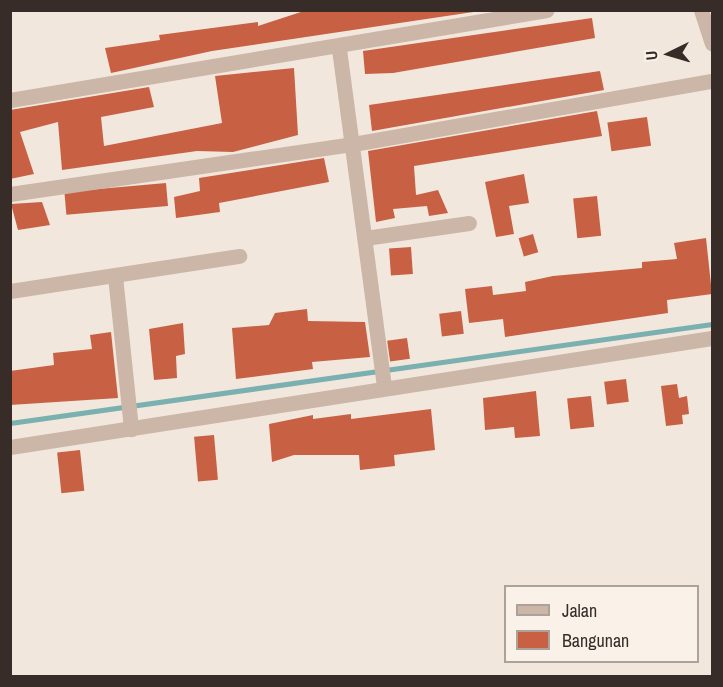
<!DOCTYPE html>
<style>
body{margin:0}
#map{position:relative;width:723px;height:687px;overflow:hidden;background:#f2e7dc;font-family:"Archivo Narrow",sans-serif}
div>[style]{position:absolute}
[style*='--x']{left:calc(var(--x)*1px);top:calc(var(--y)*1px);width:calc(var(--w)*1px);rotate:calc(var(--a)*1deg)}
.stream>*{height:5px;margin:-2.5px;padding:0 2.5px;transform-origin:2.5px;border-radius:2.5px;background:#7ab0b0}
.building>*{inset:0;background:#c86044;transform-origin:0 0}
.minor>*{height:15px;margin:-7.5px;padding:0 7.5px;transform-origin:7.5px;border-radius:7.5px;background:#cbb6a7}
span{translate:-50% -50%;white-space:nowrap;text-align:center;line-height:1.15;-webkit-text-stroke:4.5px #faf1e8;paint-order:stroke}
.frame{position:absolute;inset:0;border:12px solid #372c28;pointer-events:none}
.legend{position:absolute;left:504px;top:585px;width:195px;height:78px;box-sizing:border-box;background:#faf1e8;border:2px solid #aca29b;margin:0;padding:8px 10px;list-style:none;font-size:18px;color:#372c28}
.legend li{display:flex;align-items:center;gap:12px;height:30px}
.legend b{width:30px;border:2px solid #aca29b}
.north{position:absolute;left:639px;top:24px;width:60px;height:60px;-webkit-text-stroke:4px #faf1e8;paint-order:stroke;rotate:265deg;font-size:16px;font-weight:700;line-height:24px;text-align:center;color:#372c28}
.north::after{content:'';display:block;margin:auto;width:21px;height:27px;background:#372c28;clip-path:polygon(50% 0,100% 100%,50% 72%,0 100%)}
</style>
<div id="map">
<div class="stream">
<i style="--x:10;--y:423;--w:709;--a:-8.03"></i>
</div>
<div class="building">
<i style="clip-path:polygon(307px 10px,480px 11px,212px 51px,111px 73px,105px 48px,160px 40px,159px 35px,258px 22px,258px 26px)"></i>
<i style="clip-path:polygon(592px 18px,595px 38px,393px 73px,365px 74px,363px 51px)"></i>
<i style="clip-path:polygon(294px 68px,298px 135px,233px 152px,197px 151px,62px 170px,58px 122px,20px 132px,34px 174px,10px 179px,10px 110px,149px 87px,154px 107px,101px 117px,104px 146px,222px 123px,215px 76px)"></i>
<i style="clip-path:polygon(600px 71px,604px 90px,372px 131px,369px 105px)"></i>
<i style="clip-path:polygon(597px 111px,602px 136px,414px 166px,416px 195px,438px 190px,448px 213px,429px 216px,427px 206px,393px 209px,395px 218px,376px 222px,368px 151px)"></i>
<i style="left:647px;top:117px;width:29px;height:40px;rotate:82deg"></i>
<i style="clip-path:polygon(324px 158px,329px 182px,219px 203px,220px 212px,176px 218px,174px 197px,200px 191px,199px 178px)"></i>
<i style="clip-path:polygon(524px 174px,529px 203px,509px 206px,514px 234px,496px 237px,485px 182px)"></i>
<i style="left:166px;top:183px;width:23px;height:102px;rotate:85deg"></i>
<i style="left:597px;top:196px;width:40px;height:24px;rotate:84deg"></i>
<i style="clip-path:polygon(42px 202px,50px 225px,18px 230px,11px 204px)"></i>
<i style="left:533px;top:234px;width:19px;height:15px;rotate:74deg"></i>
<i style="clip-path:polygon(706px 238px,712px 294px,667px 300px,668px 313px,505px 337px,503px 319px,469px 323px,465px 289px,492px 286px,493px 295px,526px 291px,525px 282px,553px 276px,642px 268px,642px 262px,677px 259px,674px 243px)"></i>
<i style="left:411px;top:247px;width:27px;height:22px;rotate:86deg"></i>
<i style="clip-path:polygon(307px 309px,308px 321px,365px 322px,370px 357px,312px 362px,313px 369px,236px 379px,232px 328px,269px 325px,275px 313px)"></i>
<i style="left:461px;top:311px;width:23px;height:22px;rotate:83deg"></i>
<i style="clip-path:polygon(183px 323px,185px 354px,176px 356px,177px 378px,154px 380px,149px 329px)"></i>
<i style="clip-path:polygon(111px 332px,118px 398px,10px 405px,10px 371px,54px 365px,53px 353px,92px 349px,90px 335px)"></i>
<i style="left:407px;top:338px;width:21px;height:20px;rotate:82deg"></i>
<i style="left:626px;top:379px;width:23px;height:22px;rotate:83deg"></i>
<i style="clip-path:polygon(677px 384px,679px 398px,687px 396px,689px 414px,682px 415px,683px 424px,666px 426px,661px 386px)"></i>
<i style="clip-path:polygon(536px 391px,540px 436px,515px 438px,514px 427px,485px 430px,483px 398px)"></i>
<i style="left:591px;top:396px;width:31px;height:24px;rotate:84deg"></i>
<i style="clip-path:polygon(431px 409px,435px 450px,394px 455px,395px 466px,360px 470px,359px 455px,294px 455px,272px 462px,269px 424px,313px 415px,313px 419px,351px 414px,351px 419px)"></i>
<i style="left:214px;top:435px;width:45px;height:20px;rotate:85deg"></i>
<i style="left:80px;top:450px;width:41px;height:23px;rotate:84deg"></i>
</div>
<div class="minor">
<i style="--x:701;--y:10;--w:35;--a:72"></i>
<i style="--x:339;--y:49;--w:342;--a:82.4"></i>
<i style="--x:10;--y:100;--w:544;--a:-9.51"></i>
<i style="--x:10;--y:194;--w:347;--a:-8.3"></i>
<i style="--x:353;--y:144;--w:364;--a:-10"></i>
<i style="--x:365;--y:238;--w:105;--a:-8.2"></i>
<i style="--x:115;--y:276;--w:154;--a:84"></i>
<i style="--x:10;--y:291;--w:232;--a:-8.7"></i>
<i style="--x:10;--y:447;--w:710;--a:-8.83"></i>
</div>
<div class="frame"></div>
<ul class="legend">
<li><b style="height:8px;background:#cbb6a7"></b>Jalan</li>
<li><b style="height:16px;background:#c86044"></b>Bangunan</li>
</ul>
<div class="north">U</div>
</div>
